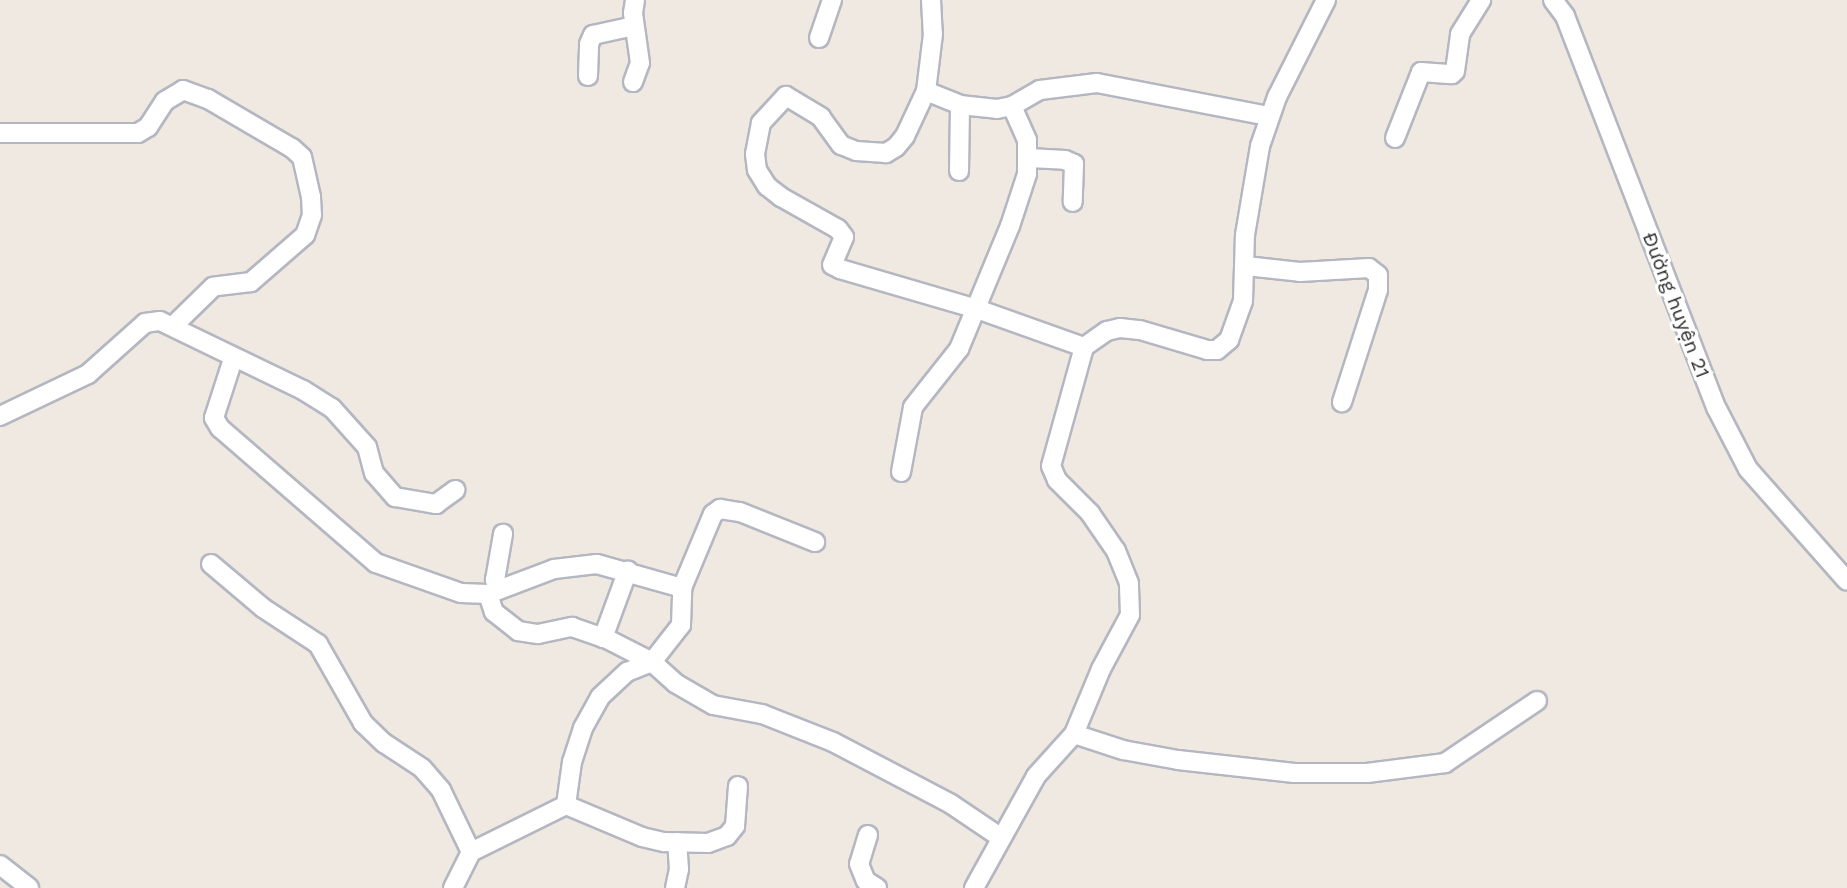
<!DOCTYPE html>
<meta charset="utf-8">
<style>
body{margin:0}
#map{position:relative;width:1847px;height:888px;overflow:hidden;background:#efe9e1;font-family:"Work Sans",sans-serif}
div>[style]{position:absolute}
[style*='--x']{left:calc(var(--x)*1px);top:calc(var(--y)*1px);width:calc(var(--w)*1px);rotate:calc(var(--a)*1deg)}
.roads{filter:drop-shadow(2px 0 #b4b7c1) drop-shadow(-2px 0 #b4b7c1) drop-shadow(0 2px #b4b7c1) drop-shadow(0 -2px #b4b7c1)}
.minor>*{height:18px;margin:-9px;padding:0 9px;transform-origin:9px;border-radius:9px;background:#fff}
span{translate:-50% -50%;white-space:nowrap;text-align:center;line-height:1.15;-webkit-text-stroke:6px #fff;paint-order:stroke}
.street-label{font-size:20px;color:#2e2e2e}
</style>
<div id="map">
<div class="roads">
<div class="minor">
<i style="--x:931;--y:0;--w:34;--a:87"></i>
<i style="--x:933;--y:34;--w:57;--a:97"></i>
<i style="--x:926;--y:91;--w:50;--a:115"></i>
<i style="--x:905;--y:136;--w:14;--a:129"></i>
<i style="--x:896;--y:147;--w:12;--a:149"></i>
<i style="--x:886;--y:153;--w:30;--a:-176"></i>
<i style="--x:856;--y:151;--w:16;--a:-158"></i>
<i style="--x:841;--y:145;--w:34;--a:-126"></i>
<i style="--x:821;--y:117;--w:41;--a:-149"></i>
<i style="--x:786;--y:96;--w:37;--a:133"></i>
<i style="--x:761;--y:123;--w:32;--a:101"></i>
<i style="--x:755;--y:154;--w:16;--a:83"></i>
<i style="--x:757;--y:170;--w:19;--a:58"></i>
<i style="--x:767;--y:186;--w:18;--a:38"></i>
<i style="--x:781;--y:197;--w:65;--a:29.3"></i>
<i style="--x:838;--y:229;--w:10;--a:53"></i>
<i style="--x:844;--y:237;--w:30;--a:113"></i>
<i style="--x:832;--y:265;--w:9;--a:27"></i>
<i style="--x:840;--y:269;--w:143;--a:16.3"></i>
<i style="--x:977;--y:309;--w:114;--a:19.6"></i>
<i style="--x:1553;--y:0;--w:20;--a:53"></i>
<i style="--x:1565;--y:16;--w:421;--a:68.9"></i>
<i style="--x:1717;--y:409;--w:68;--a:62.7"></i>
<i style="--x:1748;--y:469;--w:149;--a:48.5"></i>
<i style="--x:819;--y:38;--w:40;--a:-71.1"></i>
<i style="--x:588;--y:76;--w:32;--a:-88"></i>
<i style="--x:589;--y:44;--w:10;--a:-66"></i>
<i style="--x:593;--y:35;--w:42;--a:-12.4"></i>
<i style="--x:633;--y:82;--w:20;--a:-70"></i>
<i style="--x:640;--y:63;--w:50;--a:-98"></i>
<i style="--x:633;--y:13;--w:13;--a:-81"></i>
<i style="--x:926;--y:91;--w:37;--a:22"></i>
<i style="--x:960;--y:105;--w:37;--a:6"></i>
<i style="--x:997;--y:109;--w:15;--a:-11"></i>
<i style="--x:1012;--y:106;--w:32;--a:-30"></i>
<i style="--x:1040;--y:90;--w:57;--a:-7"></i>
<i style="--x:1097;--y:83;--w:175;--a:10.9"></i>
<i style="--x:0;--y:133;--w:138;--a:0"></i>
<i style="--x:138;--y:133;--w:12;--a:-31"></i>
<i style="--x:148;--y:127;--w:31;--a:-57"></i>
<i style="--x:165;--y:101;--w:21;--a:-31"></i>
<i style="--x:183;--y:90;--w:27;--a:20"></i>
<i style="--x:208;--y:99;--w:97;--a:30.3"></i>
<i style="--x:292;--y:148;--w:13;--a:42"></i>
<i style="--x:302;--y:157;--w:41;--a:77.3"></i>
<i style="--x:311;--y:197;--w:18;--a:87"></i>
<i style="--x:312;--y:215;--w:21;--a:109"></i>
<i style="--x:305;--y:235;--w:72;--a:139"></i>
<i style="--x:251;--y:282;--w:38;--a:173"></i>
<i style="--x:213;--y:287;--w:54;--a:135.7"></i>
<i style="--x:1395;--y:138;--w:71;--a:-68.5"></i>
<i style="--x:1421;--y:72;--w:31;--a:4"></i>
<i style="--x:1452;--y:74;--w:4;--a:-45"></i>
<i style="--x:1455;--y:71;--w:37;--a:-82"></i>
<i style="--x:1460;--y:34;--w:40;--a:-58"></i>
<i style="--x:1029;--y:158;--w:36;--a:3"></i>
<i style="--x:1065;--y:160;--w:10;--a:24"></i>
<i style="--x:1074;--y:164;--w:38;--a:92"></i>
<i style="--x:959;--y:171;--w:66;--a:-89.1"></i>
<i style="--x:1246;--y:266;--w:54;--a:6.3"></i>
<i style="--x:1300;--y:272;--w:69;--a:-3.3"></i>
<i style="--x:1369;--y:268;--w:11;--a:38"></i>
<i style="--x:1378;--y:275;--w:15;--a:90"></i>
<i style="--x:1378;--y:290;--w:118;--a:107.8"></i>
<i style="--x:233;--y:359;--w:62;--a:107.9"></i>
<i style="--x:214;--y:418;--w:12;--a:59"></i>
<i style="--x:220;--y:428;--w:206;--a:40.9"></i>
<i style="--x:376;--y:563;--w:90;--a:19.4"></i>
<i style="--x:461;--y:593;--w:27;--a:2"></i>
<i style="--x:488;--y:594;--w:71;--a:-20.7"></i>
<i style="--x:554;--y:569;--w:43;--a:-6.6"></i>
<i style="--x:597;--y:564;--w:88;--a:15.8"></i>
<i style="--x:0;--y:416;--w:98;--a:-25.5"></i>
<i style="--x:88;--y:374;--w:76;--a:-41.8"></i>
<i style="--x:145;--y:323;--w:15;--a:-8"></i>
<i style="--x:160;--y:321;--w:159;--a:25.8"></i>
<i style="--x:303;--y:390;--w:34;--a:32"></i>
<i style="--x:332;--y:408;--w:52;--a:48.1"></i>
<i style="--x:367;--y:447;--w:27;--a:75"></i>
<i style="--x:374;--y:473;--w:32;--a:49"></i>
<i style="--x:395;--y:497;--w:42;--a:9.7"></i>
<i style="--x:436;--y:504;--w:24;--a:-36"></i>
<i style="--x:901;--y:472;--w:66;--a:-79.5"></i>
<i style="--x:913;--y:407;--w:74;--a:-51.6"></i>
<i style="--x:959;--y:349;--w:133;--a:-67.5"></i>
<i style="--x:1010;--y:226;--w:55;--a:-71.9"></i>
<i style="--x:1027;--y:174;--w:34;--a:-90"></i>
<i style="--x:1027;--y:140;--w:37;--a:-114"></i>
<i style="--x:211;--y:564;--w:68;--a:40.2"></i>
<i style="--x:263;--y:608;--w:66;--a:33.2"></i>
<i style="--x:318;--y:644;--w:91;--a:60.3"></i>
<i style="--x:363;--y:723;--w:29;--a:44"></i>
<i style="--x:384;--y:743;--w:45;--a:33.3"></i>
<i style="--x:422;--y:768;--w:29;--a:49"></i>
<i style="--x:441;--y:790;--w:69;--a:64.2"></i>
<i style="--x:498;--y:587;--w:8;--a:-113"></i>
<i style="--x:495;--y:580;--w:47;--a:-80.1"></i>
<i style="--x:488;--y:594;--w:19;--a:72"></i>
<i style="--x:494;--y:612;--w:31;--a:38"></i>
<i style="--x:518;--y:631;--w:20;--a:9"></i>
<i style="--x:538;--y:634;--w:35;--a:-12"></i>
<i style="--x:572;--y:627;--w:39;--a:19"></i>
<i style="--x:609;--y:640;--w:48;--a:27.1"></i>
<i style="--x:652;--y:662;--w:31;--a:42"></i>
<i style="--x:675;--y:683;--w:44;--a:30.1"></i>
<i style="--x:713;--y:705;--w:50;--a:10.4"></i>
<i style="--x:762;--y:714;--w:76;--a:21.5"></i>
<i style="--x:833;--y:742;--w:133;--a:27.7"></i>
<i style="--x:951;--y:804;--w:59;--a:34"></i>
<i style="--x:603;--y:638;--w:72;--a:-69.8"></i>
<i style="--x:1074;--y:734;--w:52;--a:18.1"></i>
<i style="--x:1123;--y:750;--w:56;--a:10.3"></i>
<i style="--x:1178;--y:760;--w:117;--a:6.4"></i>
<i style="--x:1294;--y:773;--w:73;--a:0"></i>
<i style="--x:1367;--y:773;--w:79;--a:-7.3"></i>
<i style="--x:1445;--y:763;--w:111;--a:-34"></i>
<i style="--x:566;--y:805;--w:82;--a:22.8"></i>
<i style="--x:642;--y:837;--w:23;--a:13"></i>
<i style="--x:664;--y:842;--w:44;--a:1.3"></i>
<i style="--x:708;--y:843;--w:20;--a:-20"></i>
<i style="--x:727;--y:836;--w:13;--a:-51"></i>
<i style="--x:735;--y:826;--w:40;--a:-85.7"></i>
<i style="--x:868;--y:835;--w:30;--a:107"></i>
<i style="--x:859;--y:864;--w:18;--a:68"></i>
<i style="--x:866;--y:881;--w:13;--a:32"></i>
<i style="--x:0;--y:865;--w:37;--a:38"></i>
<i style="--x:453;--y:888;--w:40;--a:-63.4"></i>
<i style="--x:471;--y:852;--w:106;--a:-26.3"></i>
<i style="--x:566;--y:805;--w:43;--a:-82.1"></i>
<i style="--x:572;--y:762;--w:36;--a:-72"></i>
<i style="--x:583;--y:728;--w:35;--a:-61"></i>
<i style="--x:600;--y:697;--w:37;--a:-43"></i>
<i style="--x:627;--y:672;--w:27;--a:-22"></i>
<i style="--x:652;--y:662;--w:47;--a:-51.9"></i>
<i style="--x:681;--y:625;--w:37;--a:-88"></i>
<i style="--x:682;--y:588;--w:80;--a:-67.3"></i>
<i style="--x:713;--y:514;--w:9;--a:-36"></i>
<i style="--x:720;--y:509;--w:20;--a:9"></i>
<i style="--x:740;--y:512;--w:81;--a:21.8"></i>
<i style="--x:675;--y:888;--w:19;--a:-78"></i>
<i style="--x:679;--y:869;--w:27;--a:-94"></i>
<i style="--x:974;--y:888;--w:128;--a:-61"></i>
<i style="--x:1036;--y:776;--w:57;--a:-47.9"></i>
<i style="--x:1074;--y:734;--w:70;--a:-67.4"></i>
<i style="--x:1101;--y:669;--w:61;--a:-61.8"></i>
<i style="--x:1130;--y:615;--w:32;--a:-92"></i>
<i style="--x:1129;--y:583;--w:35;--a:-112"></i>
<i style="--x:1116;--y:551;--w:46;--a:-124.4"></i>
<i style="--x:1090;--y:513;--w:47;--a:-135"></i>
<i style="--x:1057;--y:480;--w:15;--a:-113"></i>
<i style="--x:1051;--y:466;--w:123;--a:-74.5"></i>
<i style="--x:1084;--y:347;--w:28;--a:-35"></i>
<i style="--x:1107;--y:331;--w:13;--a:-13"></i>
<i style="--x:1120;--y:328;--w:20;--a:6"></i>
<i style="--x:1140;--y:330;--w:70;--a:16.6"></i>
<i style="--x:1207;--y:350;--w:10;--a:0"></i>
<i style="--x:1217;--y:350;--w:16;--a:-40"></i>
<i style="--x:1229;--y:340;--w:41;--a:-70.3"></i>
<i style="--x:1243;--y:301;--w:66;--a:-88.3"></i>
<i style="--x:1245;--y:235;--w:90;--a:-80.4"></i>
<i style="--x:1260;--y:146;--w:52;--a:-70.9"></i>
<i style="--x:1277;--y:97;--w:109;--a:-63.2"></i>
</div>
</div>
<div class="street-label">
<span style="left:1676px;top:305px;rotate:69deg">Đường huyện 21</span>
</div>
</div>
